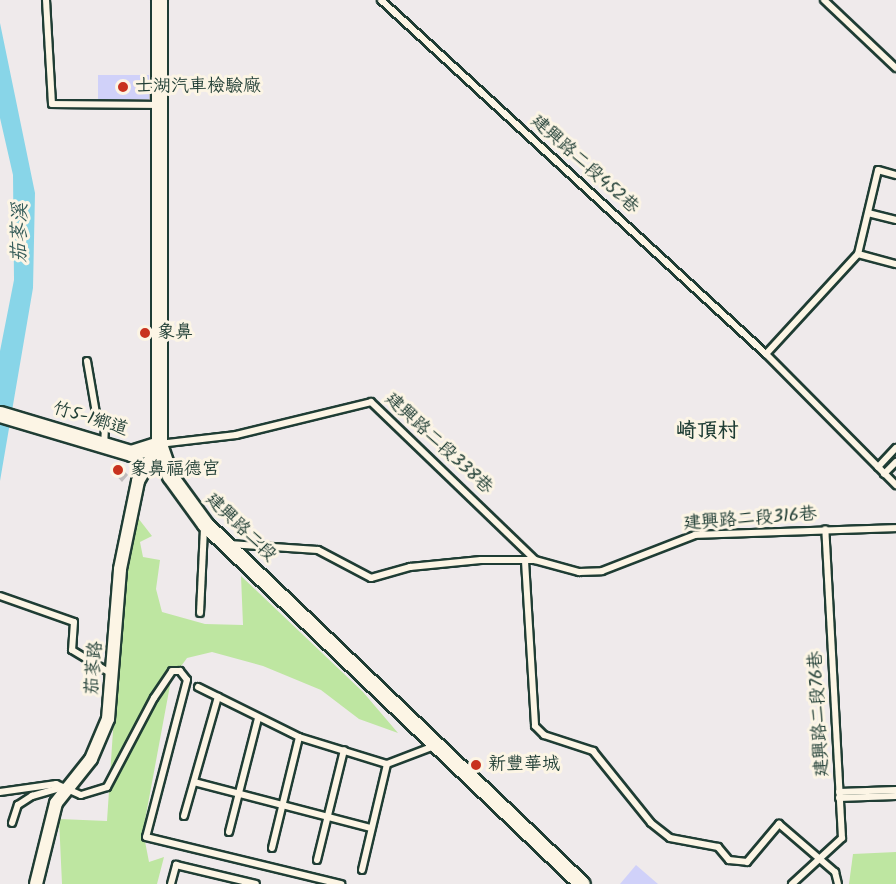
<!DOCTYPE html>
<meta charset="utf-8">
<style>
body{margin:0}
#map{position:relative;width:896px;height:884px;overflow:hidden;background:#efeaeb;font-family:Kalam,"LXGW WenKai TC",sans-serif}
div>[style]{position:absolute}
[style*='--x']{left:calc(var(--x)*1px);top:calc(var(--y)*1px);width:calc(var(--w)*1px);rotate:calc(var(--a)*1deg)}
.green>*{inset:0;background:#bee6a1}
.water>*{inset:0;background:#88d5e8}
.shadow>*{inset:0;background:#0003}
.building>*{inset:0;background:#d0d1f9;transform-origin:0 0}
.roads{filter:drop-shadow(2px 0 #1f3d34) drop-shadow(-2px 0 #1f3d34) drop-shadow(0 2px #1f3d34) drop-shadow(0 -2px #1f3d34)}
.service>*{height:6px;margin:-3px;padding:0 3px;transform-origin:3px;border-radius:3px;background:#fcf5e5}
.minor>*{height:12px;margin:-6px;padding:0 6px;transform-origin:6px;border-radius:6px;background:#fcf5e5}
.tertiary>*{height:15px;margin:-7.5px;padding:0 7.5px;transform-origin:7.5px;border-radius:7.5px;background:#fcf5e5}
.dots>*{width:16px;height:16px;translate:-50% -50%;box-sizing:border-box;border:3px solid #fcf5e5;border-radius:50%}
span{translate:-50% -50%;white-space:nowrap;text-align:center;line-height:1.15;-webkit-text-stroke:6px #fcf5e5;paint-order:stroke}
.poi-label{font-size:18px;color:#1f3d34}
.left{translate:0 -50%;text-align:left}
.street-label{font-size:18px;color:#1f3d34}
.water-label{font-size:20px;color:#345b58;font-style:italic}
.quarter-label{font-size:21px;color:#1f3d34;font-weight:700}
</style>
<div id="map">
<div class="green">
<i style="clip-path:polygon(128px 505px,152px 536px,140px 542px,143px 557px,160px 560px,156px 589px,162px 612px,205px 624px,243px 625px,241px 576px,363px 692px,398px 733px,359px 719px,321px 690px,263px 666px,212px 652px,187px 658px,171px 680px,143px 831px,149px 862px,164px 857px,157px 884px,62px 884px,59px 819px,107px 821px)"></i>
<i style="clip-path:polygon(896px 852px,896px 884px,849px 884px,853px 854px)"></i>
</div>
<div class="water">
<i style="clip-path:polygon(0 23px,35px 193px,33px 288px,0 481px,0 351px,14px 280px,13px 175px,0 118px)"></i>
</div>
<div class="shadow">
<i style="clip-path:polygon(148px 77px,153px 106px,104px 107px,99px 99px)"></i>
<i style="clip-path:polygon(119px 465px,128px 475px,122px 482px,113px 472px)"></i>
</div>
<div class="building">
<i style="left:98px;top:75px;width:51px;height:24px"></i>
<i style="clip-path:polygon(636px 865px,658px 884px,620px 884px)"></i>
</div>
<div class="roads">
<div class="service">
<i style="--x:46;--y:0;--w:104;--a:86.7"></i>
<i style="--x:52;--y:104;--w:107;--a:0.5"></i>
<i style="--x:381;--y:0;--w:523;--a:42.6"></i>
<i style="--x:766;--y:354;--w:185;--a:45.2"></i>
<i style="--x:824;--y:0;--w:99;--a:43.4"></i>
<i style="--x:868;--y:213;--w:29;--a:14"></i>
<i style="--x:858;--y:254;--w:39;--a:15"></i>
<i style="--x:766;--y:354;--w:136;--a:-47.4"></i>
<i style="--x:858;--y:254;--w:86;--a:-76.6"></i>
<i style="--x:878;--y:170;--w:19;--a:16"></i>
<i style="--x:87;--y:361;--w:53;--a:80.2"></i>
<i style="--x:96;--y:413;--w:17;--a:57"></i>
<i style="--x:105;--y:427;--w:17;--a:93"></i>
<i style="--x:159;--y:444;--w:78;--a:-6.7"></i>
<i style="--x:236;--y:435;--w:139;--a:-13.7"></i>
<i style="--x:371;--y:402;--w:228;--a:43.9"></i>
<i style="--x:878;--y:467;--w:26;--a:-47"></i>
<i style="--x:884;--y:474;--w:17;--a:-45"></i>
<i style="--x:229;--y:544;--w:89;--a:3.9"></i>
<i style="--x:318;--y:550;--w:60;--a:27.8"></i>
<i style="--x:371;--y:578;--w:41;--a:-15.8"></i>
<i style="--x:410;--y:567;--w:71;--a:-5.6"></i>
<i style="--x:481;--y:560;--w:54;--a:0"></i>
<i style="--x:535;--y:560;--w:46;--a:15.3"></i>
<i style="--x:579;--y:572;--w:23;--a:-2"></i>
<i style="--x:602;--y:571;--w:100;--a:-21.2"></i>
<i style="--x:695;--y:535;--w:201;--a:-2"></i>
<i style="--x:525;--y:561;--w:165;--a:86.5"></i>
<i style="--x:535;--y:726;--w:13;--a:45"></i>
<i style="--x:544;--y:735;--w:52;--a:18.1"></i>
<i style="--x:593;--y:751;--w:92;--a:51.1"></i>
<i style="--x:651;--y:823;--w:24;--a:38"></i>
<i style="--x:670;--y:838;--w:49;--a:10.6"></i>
<i style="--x:718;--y:847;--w:17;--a:50"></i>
<i style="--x:729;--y:860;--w:18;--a:6"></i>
<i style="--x:747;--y:862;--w:50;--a:-49.9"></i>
<i style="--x:779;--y:824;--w:74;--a:40.6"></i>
<i style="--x:835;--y:872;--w:12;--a:76"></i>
<i style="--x:0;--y:596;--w:78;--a:19.4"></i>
<i style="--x:74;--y:622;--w:28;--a:94"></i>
<i style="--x:72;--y:650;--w:47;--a:31"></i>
<i style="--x:200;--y:613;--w:86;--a:-87.3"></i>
<i style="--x:198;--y:687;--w:113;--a:26.3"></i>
<i style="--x:299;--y:737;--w:92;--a:17.1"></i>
<i style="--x:387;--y:764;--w:53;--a:-20.8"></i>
<i style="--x:194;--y:782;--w:182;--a:14.6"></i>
<i style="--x:0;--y:792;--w:57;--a:-8.1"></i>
<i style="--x:56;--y:784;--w:27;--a:24"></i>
<i style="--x:81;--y:795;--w:27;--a:-17"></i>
<i style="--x:107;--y:787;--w:101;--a:-62.2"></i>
<i style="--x:154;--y:698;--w:32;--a:-56"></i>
<i style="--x:172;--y:671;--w:8;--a:0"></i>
<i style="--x:180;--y:671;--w:11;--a:52"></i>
<i style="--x:187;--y:680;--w:162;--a:104.6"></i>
<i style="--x:146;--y:837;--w:201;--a:13.6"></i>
<i style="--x:839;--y:792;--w:57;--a:-2"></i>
<i style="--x:839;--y:798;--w:57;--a:-2"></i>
<i style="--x:184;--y:816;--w:124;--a:-74.1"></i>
<i style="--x:12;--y:823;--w:19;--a:-72"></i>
<i style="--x:18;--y:805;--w:17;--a:-33"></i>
<i style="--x:32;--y:796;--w:35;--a:-16"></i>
<i style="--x:229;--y:832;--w:118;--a:-75.7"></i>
<i style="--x:272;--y:848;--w:114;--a:-76.3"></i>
<i style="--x:317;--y:860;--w:113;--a:-76.2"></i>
<i style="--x:362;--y:870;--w:109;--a:-76.7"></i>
<i style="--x:171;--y:884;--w:20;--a:-75"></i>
<i style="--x:176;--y:865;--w:82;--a:13.4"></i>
<i style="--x:792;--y:884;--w:68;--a:-42.6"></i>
<i style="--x:842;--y:838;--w:309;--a:-93.1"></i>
</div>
<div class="minor">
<i style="--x:36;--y:884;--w:83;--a:-76.1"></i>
<i style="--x:56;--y:803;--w:56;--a:-51.5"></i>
<i style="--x:91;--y:759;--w:43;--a:-67"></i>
<i style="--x:108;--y:719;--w:150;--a:-85.4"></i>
<i style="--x:120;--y:569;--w:90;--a:-78.4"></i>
<i style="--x:138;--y:481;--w:43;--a:-60.4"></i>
</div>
<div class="tertiary">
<i style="--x:159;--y:0;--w:444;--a:90"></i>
<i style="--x:159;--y:444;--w:34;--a:71"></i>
<i style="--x:170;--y:476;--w:59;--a:53.9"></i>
<i style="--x:205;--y:524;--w:521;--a:43.68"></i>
<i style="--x:0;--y:414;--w:137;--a:16.6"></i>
<i style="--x:131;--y:453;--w:29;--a:-18"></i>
</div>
</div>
<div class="dots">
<i style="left:123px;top:87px;background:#c8321e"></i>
<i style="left:145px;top:333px;background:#c8321e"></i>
<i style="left:118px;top:470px;background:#c8321e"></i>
<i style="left:476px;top:765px;background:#c8321e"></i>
</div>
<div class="poi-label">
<span class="left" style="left:135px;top:87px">士湖汽車檢驗廠</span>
<span class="left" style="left:157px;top:333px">象鼻</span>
<span class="left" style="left:130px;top:470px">象鼻福德宮</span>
<span class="left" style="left:488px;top:765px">新豐華城</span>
</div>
<div class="street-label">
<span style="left:584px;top:165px;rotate:42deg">建興路二段452巷</span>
<span style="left:90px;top:420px;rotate:17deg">竹5-1鄉道</span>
<span style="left:438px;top:444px;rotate:43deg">建興路二段338巷</span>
<span style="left:750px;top:520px;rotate:-4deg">建興路二段316巷</span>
<span style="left:240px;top:528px;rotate:44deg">建興路二段</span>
<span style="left:95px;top:668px;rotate:-85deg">茄苳路</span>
<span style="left:820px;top:714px;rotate:-93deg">建興路二段76巷</span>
</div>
<div class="water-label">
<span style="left:21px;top:233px;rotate:-89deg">茄苳溪</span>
</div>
<div class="quarter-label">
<span style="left:707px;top:432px">崎頂村</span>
</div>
</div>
